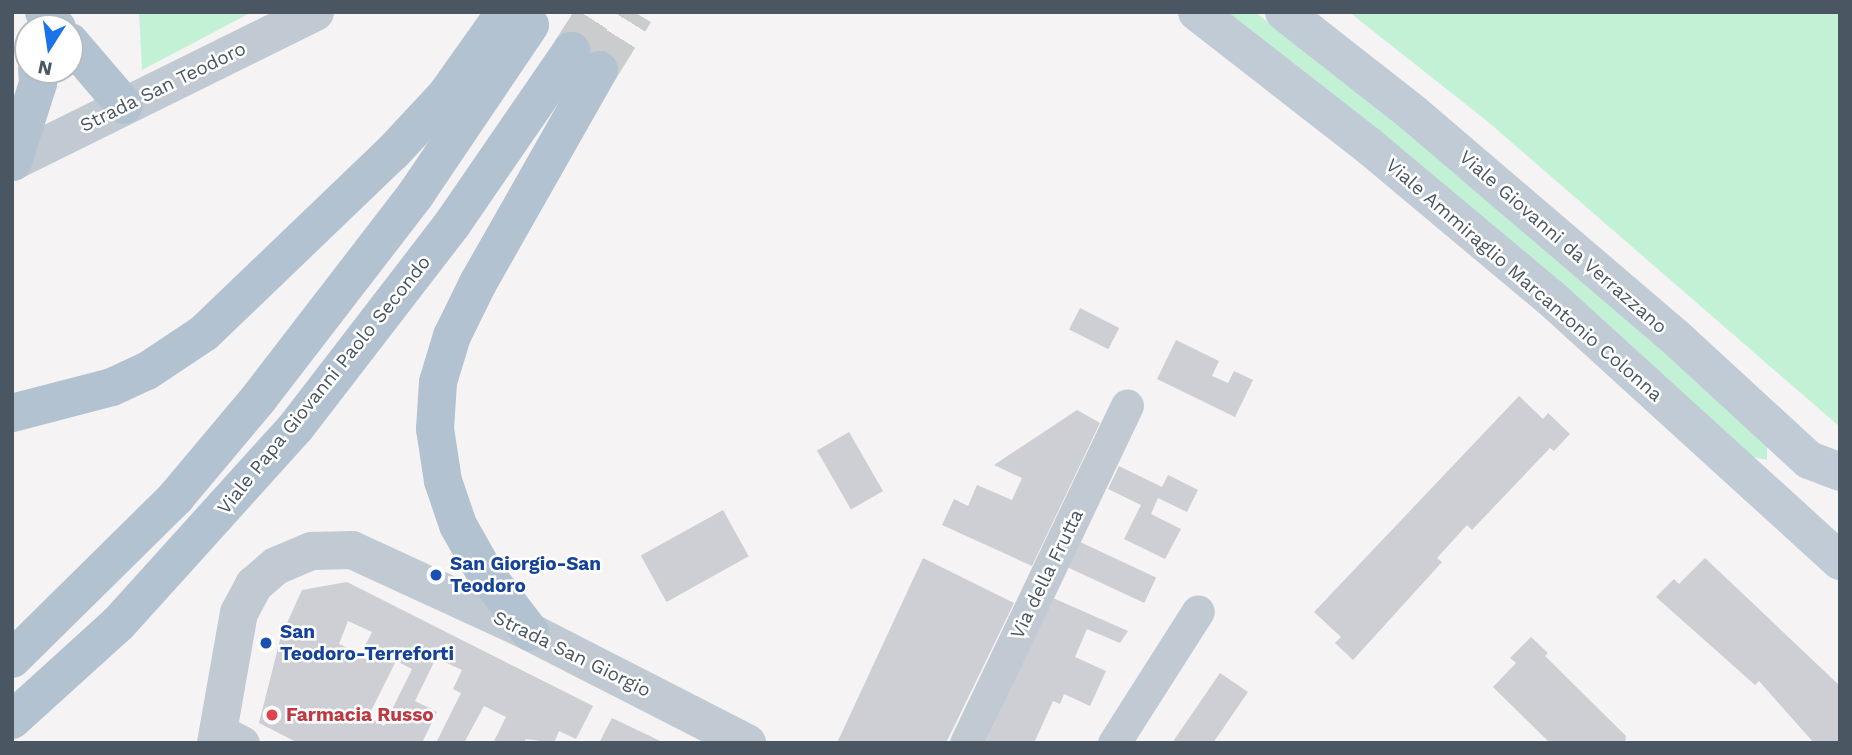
<!DOCTYPE html>
<style>
body{margin:0}
#map{position:relative;width:1852px;height:755px;overflow:hidden;background:#f5f3f3;font-family:"Work Sans",sans-serif}
div>[style]{position:absolute}
[style*='--x']{left:calc(var(--x)*1px);top:calc(var(--y)*1px);width:calc(var(--w)*1px);rotate:calc(var(--a)*1deg)}
.green>*{inset:0;background:#c3f1d5}
.building>*{inset:0;background:#cdcfd5;transform-origin:0 0}
.primary-tunnel>*{height:38px;margin-top:-19px;transform-origin:0;background:repeating-linear-gradient(90deg,#caccce 0 38px,transparent 0 57px)}
.minor>*{height:33px;margin:-16.5px;padding:0 16.5px;transform-origin:16.5px;border-radius:16.5px;background:#c1cad2}
.tertiary>*{height:38px;margin:-19px;padding:0 19px;transform-origin:19px;border-radius:19px;background:#c1cad2}
.secondary>*{height:38px;margin:-19px;padding:0 19px;transform-origin:19px;border-radius:19px;background:#c1cbd6}
.primary>*{height:38px;margin:-19px;padding:0 19px;transform-origin:19px;border-radius:19px;background:#b3c2d1}
.dots>*{width:19px;height:19px;translate:-50% -50%;box-sizing:border-box;border:4px solid #fff;border-radius:50%}
span{translate:-50% -50%;white-space:nowrap;text-align:center;line-height:1.15;-webkit-text-stroke:5px #fff;paint-order:stroke}
.street-label{font-size:19px;color:#4a5661}
.transit-label{font-size:19px;color:#164399;font-weight:700}
.left{translate:0 -50%;text-align:left}
.health-label{font-size:19px;color:#be3a42;font-weight:700}
.frame{position:absolute;inset:0;border:14px solid #4a5661;pointer-events:none}
.north{position:absolute;left:14px;top:14px;width:70px;height:70px;box-sizing:border-box;background:#fff;border:2px solid #b7bbc0;border-radius:50%;rotate:192deg;font-size:19px;font-weight:700;line-height:28px;text-align:center;color:#4a5661}
.north::after{content:'';display:block;margin:auto;width:24px;height:32px;background:#1a73e8;clip-path:polygon(50% 0,100% 100%,50% 72%,0 100%)}
</style>
<div id="map">
<div class="green">
<i style="clip-path:polygon(139px 12px,252px 12px,142px 70px)"></i>
<i style="clip-path:polygon(1225px 12px,1255px 12px,1404px 129px,1615px 307px,1767px 444px,1767px 460px,1753px 457px)"></i>
<i style="clip-path:polygon(1349px 12px,1840px 12px,1840px 427px,1487px 121px)"></i>
</div>
<div class="building">
<i style="left:1080px;top:308px;width:44px;height:24px;rotate:27deg"></i>
<i style="clip-path:polygon(1176px 340px,1219px 361px,1212px 376px,1228px 383px,1234px 371px,1253px 380px,1235px 417px,1157px 379px)"></i>
<i style="clip-path:polygon(1519px 396px,1543px 419px,1548px 413px,1570px 434px,1554px 451px,1550px 448px,1472px 530px,1467px 525px,1437px 558px,1442px 562px,1353px 660px,1335px 643px,1341px 637px,1314px 612px)"></i>
<i style="clip-path:polygon(1077px 410px,1100px 423px,1032px 566px,942px 525px,954px 499px,968px 506px,977px 485px,1012px 500px,1022px 478px,994px 465px)"></i>
<i style="left:849px;top:432px;width:68px;height:37px;rotate:60deg"></i>
<i style="clip-path:polygon(1119px 466px,1162px 487px,1168px 475px,1198px 490px,1187px 512px,1158px 498px,1151px 514px,1181px 529px,1165px 559px,1124px 539px,1141px 505px,1108px 489px)"></i>
<i style="left:723px;top:510px;width:53px;height:94px;rotate:61deg"></i>
<i style="left:1080px;top:542px;width:84px;height:28px;rotate:25deg"></i>
<i style="clip-path:polygon(923px 558px,1014px 603px,946px 743px,837px 743px)"></i>
<i style="clip-path:polygon(1705px 558px,1840px 686px,1840px 743px,1814px 743px,1759px 681px,1755px 685px,1656px 597px,1674px 579px,1679px 584px)"></i>
<i style="clip-path:polygon(evenodd,347px 582px,593px 706px,576px 739px,559px 731px,554px 743px,526px 739px,524px 743px,493px 743px,506px 717px,484px 706px,464px 743px,436px 743px,461px 693px,453px 689px,462px 670px,436px 658px,415px 701px,437px 712px,422px 743px,298px 743px,259px 723px,281px 636px,302px 590px,347px 582px,348px 621px,372px 632px,361px 654px,339px 644px,348px 621px,347px 582px,396px 661px,412px 669px,384px 726px,368px 717px,396px 661px)"></i>
<i style="clip-path:polygon(1053px 598px,1128px 631px,1120px 643px,1087px 629px,1075px 657px,1106px 671px,1090px 706px,1064px 694px,1060px 704px,1053px 701px,1034px 743px,985px 743px)"></i>
<i style="clip-path:polygon(1531px 637px,1548px 653px,1545px 656px,1626px 736px,1625px 743px,1550px 743px,1493px 687px,1516px 663px,1510px 658px)"></i>
<i style="clip-path:polygon(1220px 673px,1248px 692px,1213px 743px,1172px 743px)"></i>
<i style="clip-path:polygon(612px 718px,652px 737px,664px 743px,599px 743px)"></i>
</div>
<div class="primary-tunnel">
<i style="--x:571;--y:51;--w:46;--a:-57.3"></i>
<i style="--x:599;--y:70;--w:68;--a:-58.2"></i>
</div>
<div class="minor">
<i style="--x:219;--y:730;--w:27;--a:28"></i>
<i style="--x:966;--y:743;--w:374;--a:-64.5"></i>
<i style="--x:1114;--y:743;--w:156;--a:-57.5"></i>
</div>
<div class="tertiary">
<i style="--x:12;--y:162;--w:338;--a:-26.3"></i>
<i style="--x:216;--y:743;--w:132;--a:-80"></i>
<i style="--x:239;--y:613;--w:32;--a:-62"></i>
<i style="--x:254;--y:585;--w:29;--a:-41"></i>
<i style="--x:276;--y:566;--w:39;--a:-23"></i>
<i style="--x:312;--y:551;--w:40;--a:-1.4"></i>
<i style="--x:352;--y:550;--w:196;--a:24.7"></i>
<i style="--x:530;--y:632;--w:244;--a:27.1"></i>
</div>
<div class="secondary">
<i style="--x:1197;--y:12;--w:218;--a:37.9"></i>
<i style="--x:1369;--y:146;--w:237;--a:39.9"></i>
<i style="--x:1551;--y:298;--w:391;--a:42.3"></i>
<i style="--x:1284;--y:12;--w:165;--a:38.1"></i>
<i style="--x:1414;--y:114;--w:342;--a:40.5"></i>
<i style="--x:1674;--y:336;--w:183;--a:42.6"></i>
<i style="--x:1809;--y:460;--w:33;--a:21"></i>
</div>
<div class="primary">
<i style="--x:44;--y:12;--w:21;--a:51"></i>
<i style="--x:70;--y:42;--w:83;--a:49.4"></i>
<i style="--x:13;--y:162;--w:83;--a:-72.4"></i>
<i style="--x:38;--y:83;--w:13;--a:-94"></i>
<i style="--x:12;--y:413;--w:103;--a:-14.6"></i>
<i style="--x:112;--y:387;--w:38;--a:-25"></i>
<i style="--x:147;--y:371;--w:69;--a:-33.7"></i>
<i style="--x:204;--y:333;--w:262;--a:-43.8"></i>
<i style="--x:393;--y:152;--w:78;--a:-47.1"></i>
<i style="--x:446;--y:95;--w:102;--a:-54.6"></i>
<i style="--x:530;--y:632;--w:74;--a:-127.3"></i>
<i style="--x:485;--y:573;--w:55;--a:-119.4"></i>
<i style="--x:458;--y:525;--w:46;--a:-108.8"></i>
<i style="--x:443;--y:481;--w:53;--a:-98.7"></i>
<i style="--x:435;--y:429;--w:47;--a:-86.3"></i>
<i style="--x:438;--y:382;--w:48;--a:-73.1"></i>
<i style="--x:452;--y:336;--w:59;--a:-63.9"></i>
<i style="--x:478;--y:283;--w:245;--a:-60.4"></i>
<i style="--x:12;--y:659;--w:231;--a:-44.6"></i>
<i style="--x:176;--y:497;--w:129;--a:-50"></i>
<i style="--x:259;--y:398;--w:257;--a:-52.4"></i>
<i style="--x:416;--y:194;--w:204;--a:-56"></i>
<i style="--x:12;--y:720;--w:143;--a:-42.2"></i>
<i style="--x:118;--y:624;--w:266;--a:-47.9"></i>
<i style="--x:296;--y:427;--w:257;--a:-52.4"></i>
<i style="--x:453;--y:223;--w:209;--a:-55.5"></i>
</div>
<div class="dots">
<i style="left:436px;top:575px;background:#1a4fb4"></i>
<i style="left:266px;top:643px;background:#1a4fb4"></i>
<i style="left:272px;top:715px;background:#e0444e"></i>
</div>
<div class="street-label">
<span style="left:163px;top:87px;rotate:-26deg">Strada San Teodoro</span>
<span style="left:1563px;top:242px;rotate:41deg">Viale Giovanni da Verrazzano</span>
<span style="left:1524px;top:280px;rotate:41deg">Viale Ammiraglio Marcantonio Colonna</span>
<span style="left:324px;top:385px;rotate:-51deg">Viale Papa Giovanni Paolo Secondo</span>
<span style="left:1047px;top:574px;rotate:-64deg">Via della Frutta</span>
<span style="left:572px;top:654px;rotate:26deg">Strada San Giorgio</span>
</div>
<div class="transit-label">
<span class="left" style="left:450px;top:575px">San Giorgio-San<br>Teodoro</span>
<span class="left" style="left:280px;top:643px">San<br>Teodoro-Terreforti</span>
</div>
<div class="health-label">
<span class="left" style="left:286px;top:715px">Farmacia Russo</span>
</div>
<div class="frame"></div>
<div class="north">N</div>
</div>
